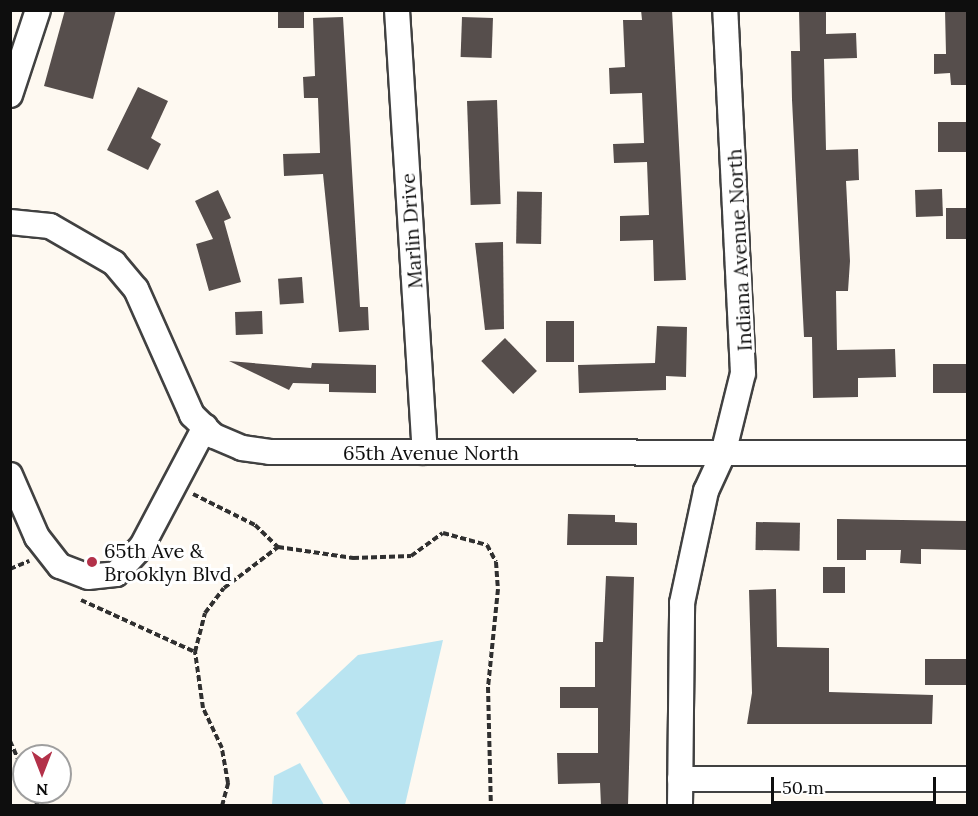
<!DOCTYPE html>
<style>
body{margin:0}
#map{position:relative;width:978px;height:816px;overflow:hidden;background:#fef9f1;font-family:Lora,serif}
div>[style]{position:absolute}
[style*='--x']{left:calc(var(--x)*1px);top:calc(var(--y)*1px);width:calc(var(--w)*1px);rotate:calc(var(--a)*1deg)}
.water>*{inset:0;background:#b9e4f1}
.building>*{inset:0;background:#564e4c;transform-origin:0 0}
.path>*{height:4px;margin-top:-2px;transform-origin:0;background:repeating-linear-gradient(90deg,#303030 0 6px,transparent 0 9px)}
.roads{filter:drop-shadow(2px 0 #414141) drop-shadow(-2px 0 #414141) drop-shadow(0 2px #414141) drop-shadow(0 -2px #414141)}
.minor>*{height:24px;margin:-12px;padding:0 12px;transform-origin:12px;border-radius:12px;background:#fff}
.dots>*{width:16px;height:16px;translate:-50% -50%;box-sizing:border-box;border:3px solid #fff;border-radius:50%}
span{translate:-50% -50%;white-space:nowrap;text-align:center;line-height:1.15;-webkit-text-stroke:6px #fff;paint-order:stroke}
.street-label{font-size:20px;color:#0e0e0e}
.poi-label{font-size:20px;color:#0e0e0e}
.left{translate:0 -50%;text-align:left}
.frame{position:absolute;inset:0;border:12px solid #0e0e0e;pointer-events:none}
.north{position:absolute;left:12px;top:744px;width:60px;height:60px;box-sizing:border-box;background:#fff;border:2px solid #9f9f9f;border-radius:50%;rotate:180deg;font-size:16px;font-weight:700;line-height:24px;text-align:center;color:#0e0e0e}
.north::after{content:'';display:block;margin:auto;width:21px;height:27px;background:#b33149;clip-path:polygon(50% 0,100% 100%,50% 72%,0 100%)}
.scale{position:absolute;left:771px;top:777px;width:165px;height:27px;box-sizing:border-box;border:3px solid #0e0e0e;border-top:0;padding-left:8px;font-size:18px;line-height:21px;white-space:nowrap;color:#0e0e0e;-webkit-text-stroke:4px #fff;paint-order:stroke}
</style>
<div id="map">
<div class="water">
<i style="clip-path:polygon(443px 640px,405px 805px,351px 805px,296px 713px,358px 655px)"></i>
<i style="clip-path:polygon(300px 763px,324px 805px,272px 805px,274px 776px)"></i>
</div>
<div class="building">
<i style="clip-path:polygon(65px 10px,116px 10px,93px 99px,44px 86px)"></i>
<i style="left:278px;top:10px;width:26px;height:18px"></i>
<i style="clip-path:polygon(641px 10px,672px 10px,686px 280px,654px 281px,653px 240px,620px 241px,620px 216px,649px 215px,647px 162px,614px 163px,613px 144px,644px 143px,642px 93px,610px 94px,609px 68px,625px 67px,623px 20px,642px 20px)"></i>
<i style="clip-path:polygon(799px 10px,826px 10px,826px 34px,856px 33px,857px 58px,824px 59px,826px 150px,858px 149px,859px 180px,846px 181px,850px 261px,848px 291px,836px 291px,837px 350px,895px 349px,896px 377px,858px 378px,858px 397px,813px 398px,812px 337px,804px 337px,792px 100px,791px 51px,800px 51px)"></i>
<i style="clip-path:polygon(945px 10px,968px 10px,968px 85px,951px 85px,950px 73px,934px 74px,934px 54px,946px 54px)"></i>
<i style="clip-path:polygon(343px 17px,360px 307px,368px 307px,369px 330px,339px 332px,323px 174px,284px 176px,283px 154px,320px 153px,318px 98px,304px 98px,303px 77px,315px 76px,313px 18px)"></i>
<i style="left:462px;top:17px;width:31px;height:40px;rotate:2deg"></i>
<i style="clip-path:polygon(138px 87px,168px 101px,151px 138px,161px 144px,148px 170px,107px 150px)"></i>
<i style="left:497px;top:100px;width:104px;height:30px;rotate:88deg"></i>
<i style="left:968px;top:122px;width:30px;height:30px;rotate:90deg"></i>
<i style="left:942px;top:189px;width:27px;height:27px;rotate:88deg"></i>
<i style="clip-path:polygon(218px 190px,231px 218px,224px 221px,241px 282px,209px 291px,196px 244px,213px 239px,195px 201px)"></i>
<i style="left:542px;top:192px;width:52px;height:25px;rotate:91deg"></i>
<i style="left:968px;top:208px;width:31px;height:22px;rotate:90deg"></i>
<i style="clip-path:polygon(503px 242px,504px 329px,485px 330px,475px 243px)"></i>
<i style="left:302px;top:277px;width:26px;height:24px;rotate:86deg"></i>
<i style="left:262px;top:311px;width:23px;height:27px;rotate:88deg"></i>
<i style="left:574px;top:321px;width:41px;height:28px;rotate:90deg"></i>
<i style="clip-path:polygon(657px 326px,687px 327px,686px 377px,666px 376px,666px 390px,579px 393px,578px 365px,655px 363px)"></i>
<i style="left:505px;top:338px;width:46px;height:33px;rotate:46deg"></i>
<i style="clip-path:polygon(229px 361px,311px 368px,312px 363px,376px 365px,376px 393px,329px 392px,329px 384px,293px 383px,289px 390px)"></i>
<i style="left:968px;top:364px;width:29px;height:35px;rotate:90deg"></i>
<i style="clip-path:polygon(568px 514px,615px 515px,615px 522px,637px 523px,637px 545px,567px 545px)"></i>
<i style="clip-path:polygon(837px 519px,967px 521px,966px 550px,921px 549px,921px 564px,900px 563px,901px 550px,866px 550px,866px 560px,837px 560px)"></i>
<i style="left:756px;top:522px;width:44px;height:28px;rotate:1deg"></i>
<i style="left:823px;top:567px;width:22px;height:26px"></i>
<i style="clip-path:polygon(606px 576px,634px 577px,628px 806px,601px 806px,600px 783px,558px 784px,557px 753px,598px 753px,598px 708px,560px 708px,560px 687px,595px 687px,595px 642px,603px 642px)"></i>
<i style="clip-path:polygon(776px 589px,777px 647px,829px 648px,829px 692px,933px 695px,932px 724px,747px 724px,752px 693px,749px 590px)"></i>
<i style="left:925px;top:659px;width:43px;height:26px"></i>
</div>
<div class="path">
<i style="--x:193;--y:494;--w:69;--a:26.6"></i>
<i style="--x:255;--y:525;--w:32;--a:44"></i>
<i style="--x:10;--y:569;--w:21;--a:-23"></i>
<i style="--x:81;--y:600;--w:125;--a:24.5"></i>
<i style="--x:10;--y:741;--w:35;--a:66"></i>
<i style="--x:32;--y:792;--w:15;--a:67"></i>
<i style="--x:222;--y:806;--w:24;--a:-75"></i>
<i style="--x:228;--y:783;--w:36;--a:-100"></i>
<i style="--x:222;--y:748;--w:44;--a:-115.4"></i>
<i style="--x:203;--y:708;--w:57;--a:-98.1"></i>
<i style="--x:195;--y:652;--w:40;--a:-75.6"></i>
<i style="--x:205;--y:613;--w:31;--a:-53"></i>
<i style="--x:224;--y:588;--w:68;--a:-37.2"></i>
<i style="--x:278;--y:547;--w:76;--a:8.3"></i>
<i style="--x:353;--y:558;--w:58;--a:-2"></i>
<i style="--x:411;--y:556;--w:39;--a:-36"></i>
<i style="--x:443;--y:533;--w:46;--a:15.3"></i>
<i style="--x:487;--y:545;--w:19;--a:62"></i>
<i style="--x:496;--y:562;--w:27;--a:86"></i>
<i style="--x:498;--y:589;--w:99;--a:95.8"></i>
<i style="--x:488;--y:687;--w:119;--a:88.6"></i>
</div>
<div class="roads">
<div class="minor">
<i style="--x:397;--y:10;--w:443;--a:86.4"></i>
<i style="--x:10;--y:95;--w:89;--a:-71.8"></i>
<i style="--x:10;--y:222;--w:40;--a:5.7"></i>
<i style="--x:50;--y:226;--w:74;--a:30"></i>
<i style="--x:114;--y:263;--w:34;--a:50"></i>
<i style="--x:136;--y:289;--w:138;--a:66"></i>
<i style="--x:192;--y:415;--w:30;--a:44"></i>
<i style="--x:214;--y:436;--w:30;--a:23"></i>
<i style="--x:242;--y:448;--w:28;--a:8"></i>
<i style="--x:270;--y:452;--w:698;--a:0.08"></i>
<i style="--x:10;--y:475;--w:68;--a:66.5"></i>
<i style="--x:37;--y:537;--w:37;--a:52"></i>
<i style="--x:60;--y:566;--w:30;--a:21"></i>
<i style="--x:88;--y:577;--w:28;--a:-6"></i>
<i style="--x:116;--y:574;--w:38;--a:-47"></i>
<i style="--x:142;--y:546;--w:135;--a:-62.1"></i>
<i style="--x:680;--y:779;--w:288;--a:0"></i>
<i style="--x:680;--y:806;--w:203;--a:-89.4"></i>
<i style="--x:682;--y:603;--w:115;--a:-77.9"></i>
<i style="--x:706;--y:491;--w:41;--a:-65.3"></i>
<i style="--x:723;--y:454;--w:83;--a:-76.1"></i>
<i style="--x:743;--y:373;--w:363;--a:-92.8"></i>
</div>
</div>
<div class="dots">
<i style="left:92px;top:562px;background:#b33149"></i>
</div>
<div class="street-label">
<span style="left:411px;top:231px;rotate:-94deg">Marlin Drive</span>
<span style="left:739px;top:250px;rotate:-93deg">Indiana Avenue North</span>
<span style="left:431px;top:452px">65th Avenue North</span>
</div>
<div class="poi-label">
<span class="left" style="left:104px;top:562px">65th Ave &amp;<br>Brooklyn Blvd</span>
</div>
<div class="frame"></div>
<div class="north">N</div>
<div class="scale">50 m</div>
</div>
